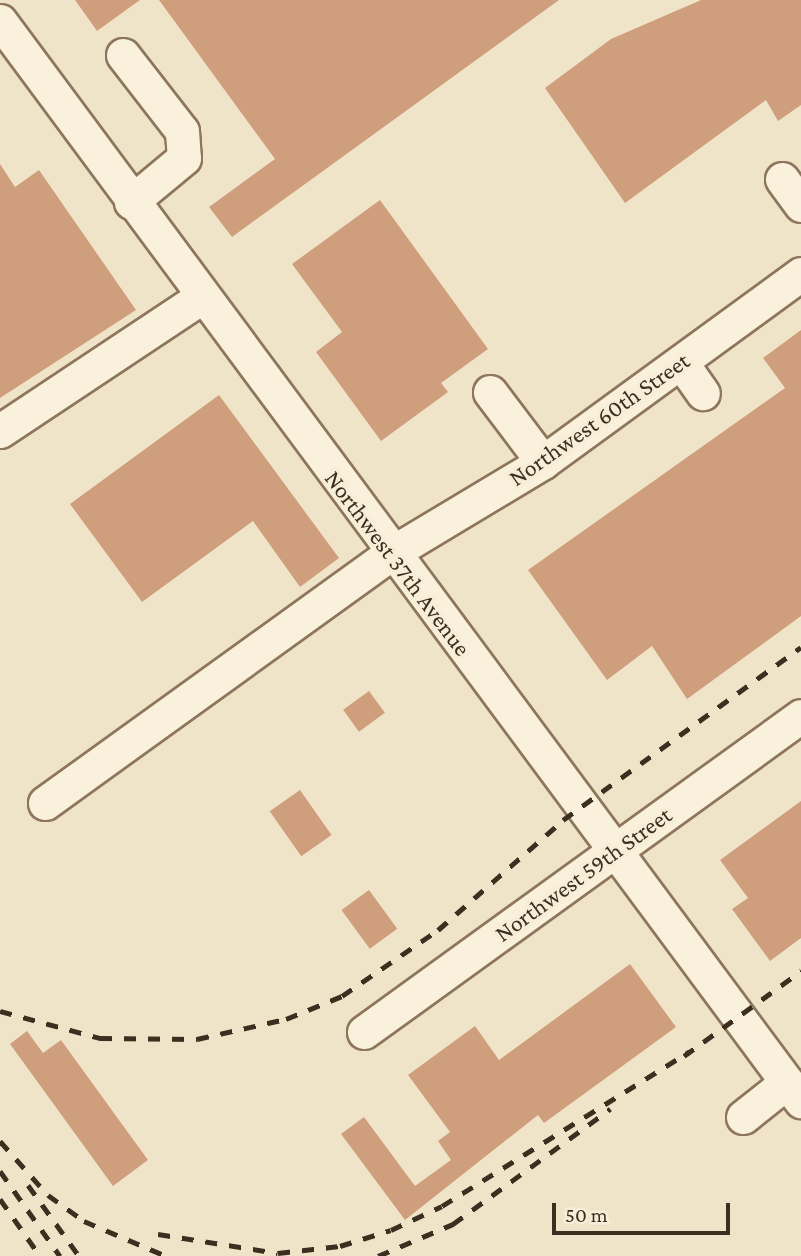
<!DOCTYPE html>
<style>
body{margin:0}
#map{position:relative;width:801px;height:1256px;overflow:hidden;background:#f0e4c8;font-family:"Crimson Pro",serif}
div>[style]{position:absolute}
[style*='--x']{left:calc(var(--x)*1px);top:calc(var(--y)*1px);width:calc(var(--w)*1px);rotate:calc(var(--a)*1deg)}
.building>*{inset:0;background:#cf9f7d;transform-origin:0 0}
.roads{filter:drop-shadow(2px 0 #8d765c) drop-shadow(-2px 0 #8d765c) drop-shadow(0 2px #8d765c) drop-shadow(0 -2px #8d765c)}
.minor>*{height:33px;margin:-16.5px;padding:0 16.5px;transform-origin:16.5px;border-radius:16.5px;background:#faf1dc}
.rail>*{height:5px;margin-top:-2.5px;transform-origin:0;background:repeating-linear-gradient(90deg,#3d2e20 0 12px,transparent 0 24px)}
span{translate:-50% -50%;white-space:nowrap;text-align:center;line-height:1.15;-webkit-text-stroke:7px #f7eed8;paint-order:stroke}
.street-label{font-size:24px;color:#3d2e20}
.scale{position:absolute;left:552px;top:1203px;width:178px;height:32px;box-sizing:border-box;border:4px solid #3d2e20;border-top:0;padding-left:9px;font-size:21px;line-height:24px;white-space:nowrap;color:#3d2e20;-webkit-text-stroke:5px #f7eed8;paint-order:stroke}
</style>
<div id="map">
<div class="building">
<i style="clip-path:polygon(75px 0,140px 0,97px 31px)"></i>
<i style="clip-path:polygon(159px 0,559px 0,232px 237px,209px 207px,275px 159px)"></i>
<i style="clip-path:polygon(701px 0,801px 0,801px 105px,778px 121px,766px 100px,625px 203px,545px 88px,611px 39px)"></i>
<i style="clip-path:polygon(0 164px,15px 187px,39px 170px,136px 310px,0 398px)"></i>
<i style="clip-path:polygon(380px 200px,488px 349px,441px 383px,448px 392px,381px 441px,316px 352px,342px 332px,292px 264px)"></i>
<i style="clip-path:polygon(801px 330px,801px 616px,687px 699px,652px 646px,607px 680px,528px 570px,785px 388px,763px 358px)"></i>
<i style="clip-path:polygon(219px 395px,339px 558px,300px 587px,253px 521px,142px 602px,70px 504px)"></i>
<i style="left:369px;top:691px;width:27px;height:32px;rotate:54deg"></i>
<i style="left:300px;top:790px;width:55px;height:37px;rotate:55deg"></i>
<i style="clip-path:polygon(801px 801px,801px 938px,770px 961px,732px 909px,748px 898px,720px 860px)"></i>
<i style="left:369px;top:890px;width:48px;height:34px;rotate:54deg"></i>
<i style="clip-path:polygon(630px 964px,676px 1027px,544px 1123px,538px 1115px,405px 1220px,341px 1134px,364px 1117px,415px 1186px,451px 1160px,438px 1141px,450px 1132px,408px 1075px,475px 1026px,499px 1060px)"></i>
<i style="clip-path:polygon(27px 1031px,43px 1053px,61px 1040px,148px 1160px,113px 1186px,10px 1044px)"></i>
</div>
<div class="roads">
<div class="minor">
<i style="--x:0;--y:21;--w:1345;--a:53.44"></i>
<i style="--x:123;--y:55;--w:96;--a:52.2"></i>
<i style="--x:182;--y:131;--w:27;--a:86"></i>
<i style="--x:184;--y:158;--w:69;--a:140.3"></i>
<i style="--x:782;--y:179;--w:32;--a:54"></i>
<i style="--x:681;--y:362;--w:38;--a:55"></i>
<i style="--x:490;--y:392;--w:88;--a:52.9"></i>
<i style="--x:0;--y:431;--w:242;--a:-33.6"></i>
<i style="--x:45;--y:803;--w:425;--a:-35.8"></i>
<i style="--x:390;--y:554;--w:179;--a:-31"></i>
<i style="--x:543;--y:462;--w:319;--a:-36.1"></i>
<i style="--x:364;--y:1032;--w:539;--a:-35.87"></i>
<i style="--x:743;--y:1117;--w:56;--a:-38.5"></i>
</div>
</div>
<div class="rail">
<i style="--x:0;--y:1011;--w:104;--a:15.1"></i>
<i style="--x:100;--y:1038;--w:97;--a:0.6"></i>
<i style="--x:197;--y:1039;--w:91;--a:-12.7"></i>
<i style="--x:286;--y:1019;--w:61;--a:-22.3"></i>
<i style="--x:342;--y:996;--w:116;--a:-34.5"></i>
<i style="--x:438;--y:930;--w:167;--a:-41.3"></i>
<i style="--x:563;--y:820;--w:294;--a:-36"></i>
<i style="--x:684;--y:1056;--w:145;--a:-36"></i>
<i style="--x:0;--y:1141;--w:72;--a:48.4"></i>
<i style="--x:48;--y:1195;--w:44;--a:35.8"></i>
<i style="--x:84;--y:1221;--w:89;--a:23.1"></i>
<i style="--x:0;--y:1171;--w:104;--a:54.8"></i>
<i style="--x:28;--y:1185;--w:87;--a:54.3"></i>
<i style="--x:0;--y:1199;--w:70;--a:54.9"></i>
<i style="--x:158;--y:1234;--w:121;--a:9"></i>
<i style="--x:278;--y:1253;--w:62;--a:-6.4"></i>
<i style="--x:340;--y:1246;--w:53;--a:-17.4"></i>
<i style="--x:391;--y:1230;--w:56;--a:-25.2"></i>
<i style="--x:442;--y:1206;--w:292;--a:-32"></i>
<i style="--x:378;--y:1256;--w:82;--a:-23.1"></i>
<i style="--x:453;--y:1224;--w:195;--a:-36.2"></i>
</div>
<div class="street-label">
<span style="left:599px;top:419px;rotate:-35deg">Northwest 60th Street</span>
<span style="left:398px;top:563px;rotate:53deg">Northwest 37th Avenue</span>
<span style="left:583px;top:874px;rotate:-36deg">Northwest 59th Street</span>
</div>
<div class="scale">50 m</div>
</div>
